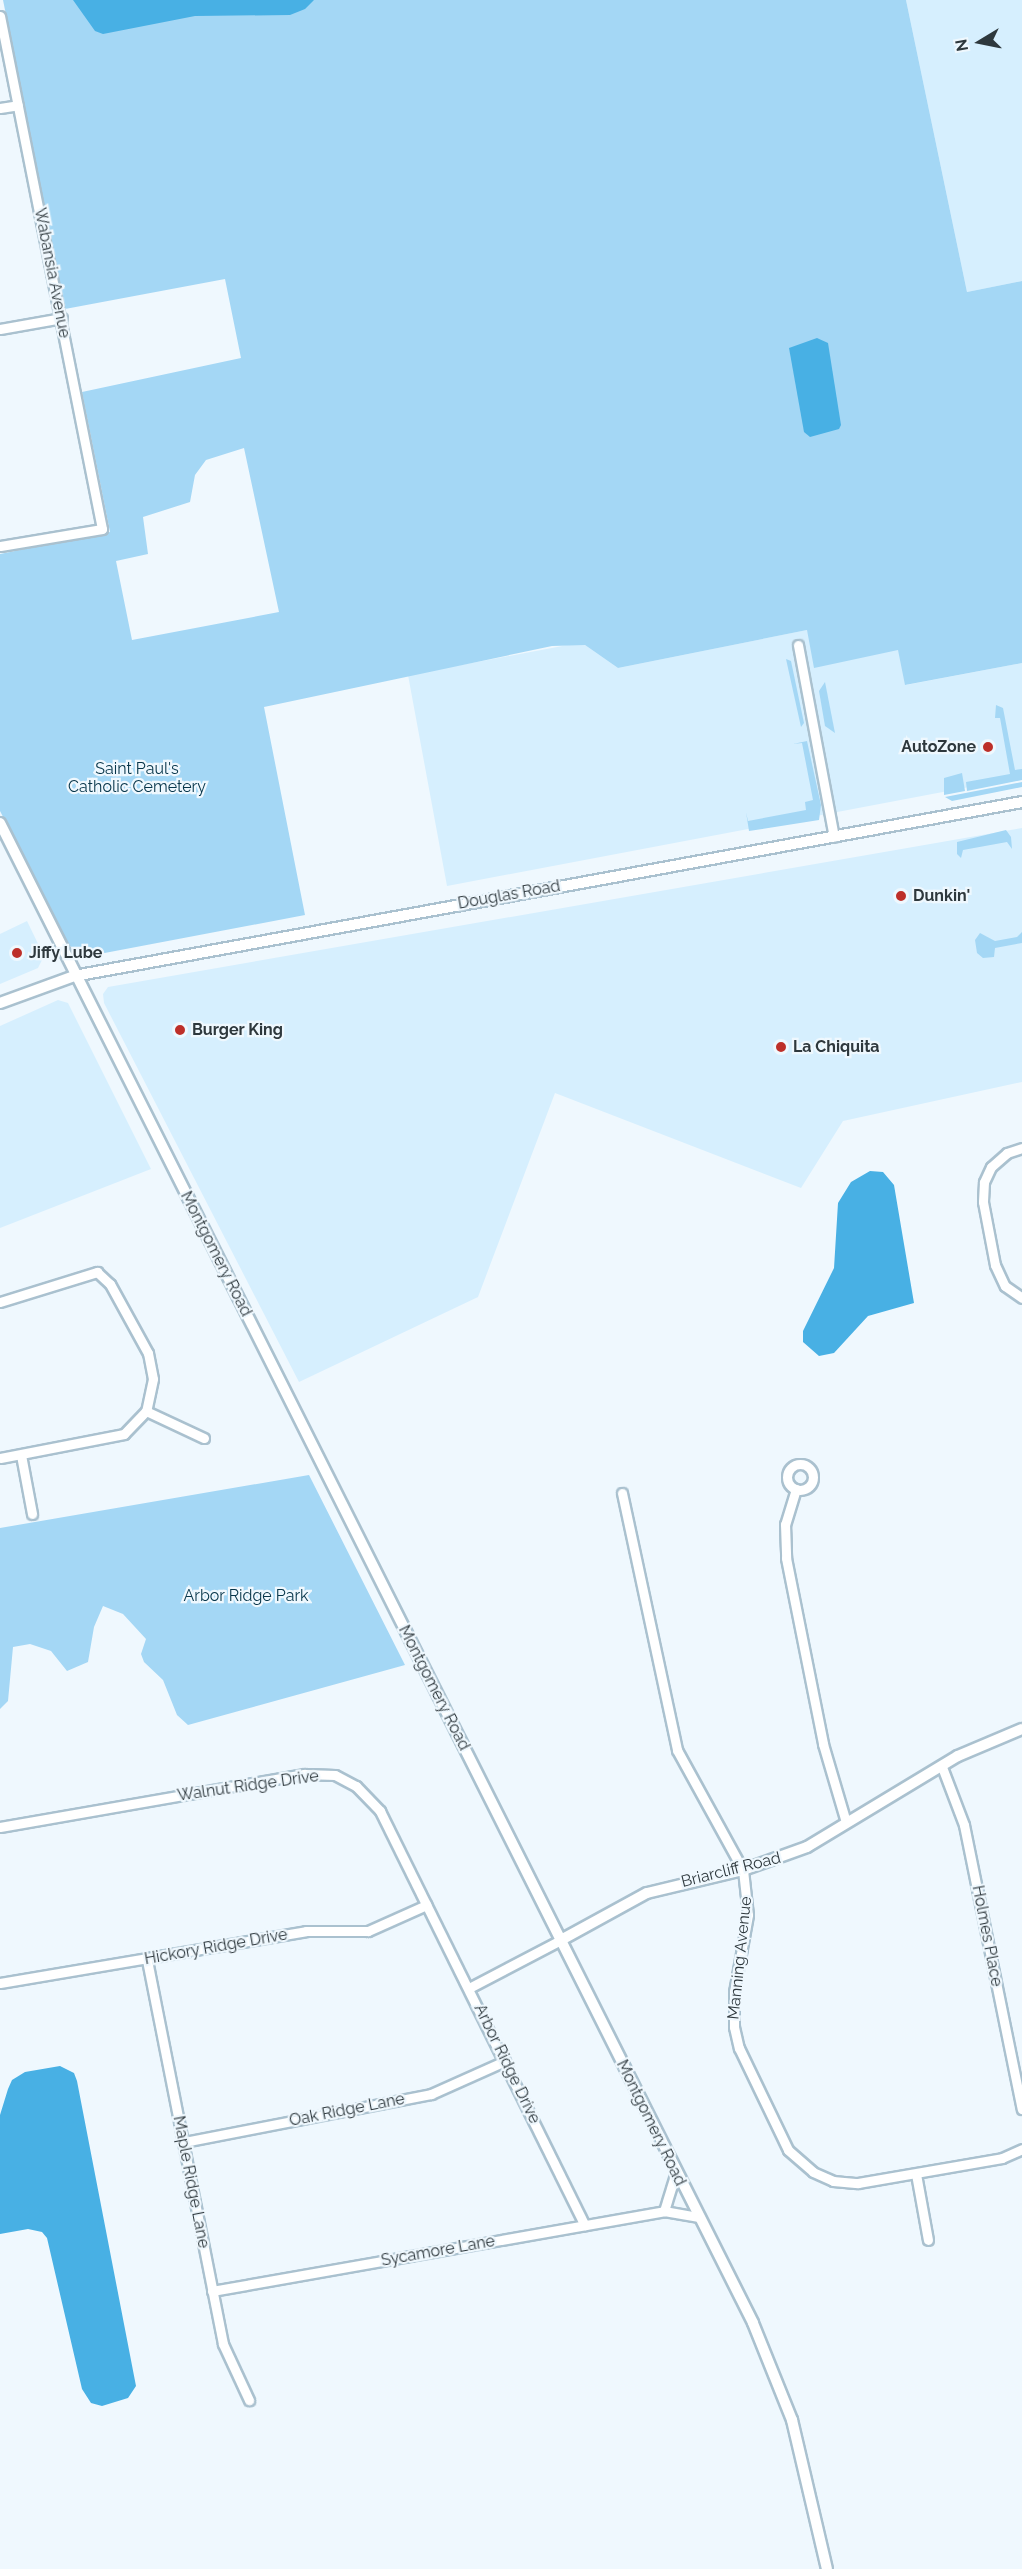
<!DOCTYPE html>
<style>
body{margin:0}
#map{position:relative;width:1022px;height:2569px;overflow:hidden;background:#eff8fe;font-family:Raleway,sans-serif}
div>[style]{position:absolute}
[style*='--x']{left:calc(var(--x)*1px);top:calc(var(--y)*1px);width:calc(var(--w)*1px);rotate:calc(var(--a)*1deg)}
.built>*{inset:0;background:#d6effe}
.green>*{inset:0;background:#a4d7f5}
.water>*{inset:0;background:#48b0e4}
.roads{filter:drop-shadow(2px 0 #aac1cf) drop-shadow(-2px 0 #aac1cf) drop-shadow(0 2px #aac1cf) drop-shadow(0 -2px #aac1cf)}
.minor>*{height:9px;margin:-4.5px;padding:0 4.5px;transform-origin:4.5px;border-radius:4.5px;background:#fff}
.minor>.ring{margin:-4.5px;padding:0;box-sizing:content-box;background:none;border:9px solid #fff;border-radius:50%}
.tertiary>*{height:10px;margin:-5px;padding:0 5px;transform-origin:5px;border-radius:5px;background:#fff}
.dots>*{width:16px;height:16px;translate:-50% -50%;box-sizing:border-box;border:3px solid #eff8fe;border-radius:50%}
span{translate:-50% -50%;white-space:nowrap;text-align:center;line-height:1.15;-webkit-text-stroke:4.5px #eff8fe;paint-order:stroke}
.street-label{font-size:16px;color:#2e383d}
.poi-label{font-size:16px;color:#2e383d;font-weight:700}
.right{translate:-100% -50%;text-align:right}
.left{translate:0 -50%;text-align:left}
.park-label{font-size:16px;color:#06354a}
.north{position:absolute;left:950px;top:12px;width:60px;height:60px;-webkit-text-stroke:4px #eff8fe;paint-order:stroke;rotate:260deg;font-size:16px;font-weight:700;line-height:24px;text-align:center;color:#2e383d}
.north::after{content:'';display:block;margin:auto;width:21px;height:27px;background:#2e383d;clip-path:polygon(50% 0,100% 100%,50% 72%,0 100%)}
</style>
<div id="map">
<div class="built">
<i style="clip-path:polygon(906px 0,1022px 0,1022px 281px,967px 292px)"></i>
<i style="clip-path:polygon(807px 630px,899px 650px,906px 685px,1022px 663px,1022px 777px,447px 886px,408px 675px,573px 644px,585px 645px,618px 668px)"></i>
<i style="clip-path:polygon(1022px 828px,1022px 1082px,843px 1121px,801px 1188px,555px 1093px,478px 1297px,299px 1382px,104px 1003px,103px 994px,108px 987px)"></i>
<i style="clip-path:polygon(27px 921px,44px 956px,38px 968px,0 984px,0 934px)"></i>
<i style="clip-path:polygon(58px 1000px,68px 1003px,151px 1169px,0 1228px,0 1026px)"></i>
</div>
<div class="green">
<i style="clip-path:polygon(evenodd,3px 0,906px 0,967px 292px,1022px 281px,1022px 663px,905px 685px,898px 650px,814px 668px,807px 630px,618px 668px,585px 645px,552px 646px,264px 707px,305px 915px,94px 955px,77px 952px,69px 945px,0 811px,0 554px,110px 532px,82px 392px,241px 358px,225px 279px,65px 309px,3px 0,244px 448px,279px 612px,132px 640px,116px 561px,148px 554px,143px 517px,190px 502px,195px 475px,206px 460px,244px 448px)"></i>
<i style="clip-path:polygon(786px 659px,791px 661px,804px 723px,801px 727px)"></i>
<i style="clip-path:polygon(825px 682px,835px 733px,825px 726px,819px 691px)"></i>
<i style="clip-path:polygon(996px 705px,1003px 708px,1015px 770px,1022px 769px,1022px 780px,967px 791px,966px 782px,1010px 774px,1000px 718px,995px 718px)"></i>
<i style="clip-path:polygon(807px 741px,821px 805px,819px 820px,749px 831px,746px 812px,748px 821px,806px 810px,805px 802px,813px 800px,802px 743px,793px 744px)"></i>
<i style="clip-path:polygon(962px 773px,965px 791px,944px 795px,944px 778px)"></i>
<i style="clip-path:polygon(1022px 782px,1022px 787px,952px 801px,945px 797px)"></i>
<i style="clip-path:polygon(1006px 830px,1011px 837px,1012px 849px,1007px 842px,963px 850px,961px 858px,957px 854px,957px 842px)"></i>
<i style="clip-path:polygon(1022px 932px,1022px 943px,995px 948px,994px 957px,983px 958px,977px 953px,975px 940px,980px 933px,995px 941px,1017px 937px)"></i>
<i style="clip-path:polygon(309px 1475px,405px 1665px,188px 1725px,177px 1715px,163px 1680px,144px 1662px,141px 1654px,146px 1639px,123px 1614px,103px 1606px,94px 1627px,88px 1662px,67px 1671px,51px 1651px,30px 1644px,13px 1647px,8px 1701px,0 1709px,0 1528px)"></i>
</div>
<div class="water">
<i style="clip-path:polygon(73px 0,314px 0,305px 9px,290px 15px,195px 16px,103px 34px,95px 31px)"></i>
<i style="clip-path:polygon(817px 338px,828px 343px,841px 425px,839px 429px,810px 437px,804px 432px,789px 348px)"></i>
<i style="clip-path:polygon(870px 1171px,883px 1172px,894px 1185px,914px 1303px,868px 1316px,834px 1353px,819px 1356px,803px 1342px,803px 1331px,834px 1268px,838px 1203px,851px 1182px)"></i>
<i style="clip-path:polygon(60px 2066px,74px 2073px,77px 2081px,136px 2386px,128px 2398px,102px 2406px,91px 2403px,82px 2389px,47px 2238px,42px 2232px,28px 2229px,0 2234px,0 2115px,8px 2089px,12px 2080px,25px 2072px)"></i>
</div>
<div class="roads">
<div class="minor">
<i style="--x:0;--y:16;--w:523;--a:78.75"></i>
<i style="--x:102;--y:529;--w:103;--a:170.5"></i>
<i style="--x:0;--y:108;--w:18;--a:-9"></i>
<i style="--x:0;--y:329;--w:63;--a:-10.1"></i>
<i style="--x:798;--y:645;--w:195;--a:79.4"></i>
<i style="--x:1022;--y:1148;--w:16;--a:162"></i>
<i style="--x:1007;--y:1153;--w:21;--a:139"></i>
<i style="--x:991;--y:1167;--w:17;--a:115"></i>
<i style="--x:984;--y:1182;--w:20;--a:93"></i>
<i style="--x:983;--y:1202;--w:64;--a:79.2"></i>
<i style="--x:995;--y:1265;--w:23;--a:65"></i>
<i style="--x:1005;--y:1286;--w:21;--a:35"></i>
<i style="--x:0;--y:1302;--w:102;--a:-17.2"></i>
<i style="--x:97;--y:1272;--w:18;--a:43"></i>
<i style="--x:110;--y:1284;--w:79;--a:61.2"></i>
<i style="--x:148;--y:1353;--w:26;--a:79"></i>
<i style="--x:153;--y:1379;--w:33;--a:102"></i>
<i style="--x:146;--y:1411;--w:32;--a:134"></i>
<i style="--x:124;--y:1434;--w:126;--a:169"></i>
<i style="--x:146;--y:1411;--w:64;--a:25"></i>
<i style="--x:21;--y:1455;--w:60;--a:79.4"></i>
<i class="ring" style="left:787px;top:1464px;width:17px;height:17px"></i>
<i style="--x:796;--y:1489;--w:37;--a:107"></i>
<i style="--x:785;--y:1524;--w:34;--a:88"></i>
<i style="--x:786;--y:1558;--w:190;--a:78.7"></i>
<i style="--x:823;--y:1744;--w:81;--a:73.6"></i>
<i style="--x:622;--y:1493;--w:263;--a:77.9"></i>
<i style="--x:677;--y:1750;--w:137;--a:61.2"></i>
<i style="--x:743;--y:1870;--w:45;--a:83.7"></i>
<i style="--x:748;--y:1915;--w:78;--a:100.3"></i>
<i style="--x:734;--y:1992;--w:35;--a:90"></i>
<i style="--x:734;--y:2027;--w:22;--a:77"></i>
<i style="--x:739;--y:2048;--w:113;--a:64.3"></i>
<i style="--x:788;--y:2150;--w:33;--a:41"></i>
<i style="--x:813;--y:2172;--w:22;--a:24"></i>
<i style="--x:833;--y:2181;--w:25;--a:5"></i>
<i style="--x:858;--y:2183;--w:146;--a:-9.8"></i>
<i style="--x:1002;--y:2158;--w:22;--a:-24"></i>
<i style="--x:942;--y:1767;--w:62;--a:69.2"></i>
<i style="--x:964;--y:1825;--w:290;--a:78.5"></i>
<i style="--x:0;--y:1827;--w:309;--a:-9.9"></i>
<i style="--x:304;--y:1774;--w:31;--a:2"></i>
<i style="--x:335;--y:1775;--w:24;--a:28"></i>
<i style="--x:356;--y:1786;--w:35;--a:46"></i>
<i style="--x:380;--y:1811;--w:462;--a:63.7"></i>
<i style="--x:147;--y:1960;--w:391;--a:78.8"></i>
<i style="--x:223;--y:2344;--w:62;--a:65.1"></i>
<i style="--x:0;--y:1983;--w:310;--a:-9.6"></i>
<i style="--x:306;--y:1931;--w:62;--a:0"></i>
<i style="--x:368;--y:1931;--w:64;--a:-24.1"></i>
<i style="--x:469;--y:1988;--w:104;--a:-27.6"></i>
<i style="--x:184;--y:2142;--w:252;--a:-11"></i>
<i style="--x:431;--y:2094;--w:81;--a:-24"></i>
<i style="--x:916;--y:2174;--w:67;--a:79.7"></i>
<i style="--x:664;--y:2211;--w:41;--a:-72.9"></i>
<i style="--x:212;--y:2291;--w:459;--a:-10"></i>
<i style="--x:664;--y:2211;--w:34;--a:10"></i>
</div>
<div class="tertiary">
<i style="--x:0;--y:823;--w:1678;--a:63.34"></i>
<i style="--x:753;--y:2323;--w:105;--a:68.1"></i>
<i style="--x:792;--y:2420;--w:153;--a:76.8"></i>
<i style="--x:0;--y:1003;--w:79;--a:-20"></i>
<i style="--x:74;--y:976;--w:964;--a:-10.4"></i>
<i style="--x:561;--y:1940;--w:98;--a:-28.7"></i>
<i style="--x:647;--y:1893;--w:99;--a:-13.5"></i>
<i style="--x:743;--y:1870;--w:68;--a:-19.8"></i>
<i style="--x:807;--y:1847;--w:176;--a:-31.1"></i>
<i style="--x:958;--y:1756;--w:69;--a:-22.9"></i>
</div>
</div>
<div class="dots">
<i style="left:988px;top:747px;background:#bd2f29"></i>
<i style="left:901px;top:896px;background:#bd2f29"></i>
<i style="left:17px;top:953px;background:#bd2f29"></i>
<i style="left:180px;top:1030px;background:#bd2f29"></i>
<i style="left:781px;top:1047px;background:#bd2f29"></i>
</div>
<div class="street-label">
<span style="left:52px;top:273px;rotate:79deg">Wabansia Avenue</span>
<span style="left:509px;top:895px;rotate:-10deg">Douglas Road</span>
<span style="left:216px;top:1254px;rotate:63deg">Montgomery Road</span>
<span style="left:434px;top:1688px;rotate:63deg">Montgomery Road</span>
<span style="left:248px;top:1786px;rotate:-8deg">Walnut Ridge Drive</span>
<span style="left:731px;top:1870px;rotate:-14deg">Briarcliff Road</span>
<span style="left:987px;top:1936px;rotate:79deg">Holmes Place</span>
<span style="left:216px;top:1947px;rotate:-10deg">Hickory Ridge Drive</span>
<span style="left:740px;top:1958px;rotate:-84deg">Manning Avenue</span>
<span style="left:507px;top:2064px;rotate:64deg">Arbor Ridge Drive</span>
<span style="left:347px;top:2110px;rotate:-11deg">Oak Ridge Lane</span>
<span style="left:651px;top:2123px;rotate:64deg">Montgomery Road</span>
<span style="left:191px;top:2182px;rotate:79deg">Maple Ridge Lane</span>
<span style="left:438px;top:2251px;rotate:-10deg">Sycamore Lane</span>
</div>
<div class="poi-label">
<span class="right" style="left:976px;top:747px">AutoZone</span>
<span class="left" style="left:913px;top:896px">Dunkin'</span>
<span class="left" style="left:29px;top:953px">Jiffy Lube</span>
<span class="left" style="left:192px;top:1030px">Burger King</span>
<span class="left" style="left:793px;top:1047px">La Chiquita</span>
</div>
<div class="park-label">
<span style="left:137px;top:778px">Saint Paul's<br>Catholic Cemetery</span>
<span style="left:246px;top:1596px">Arbor Ridge Park</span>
</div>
<div class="north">N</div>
</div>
